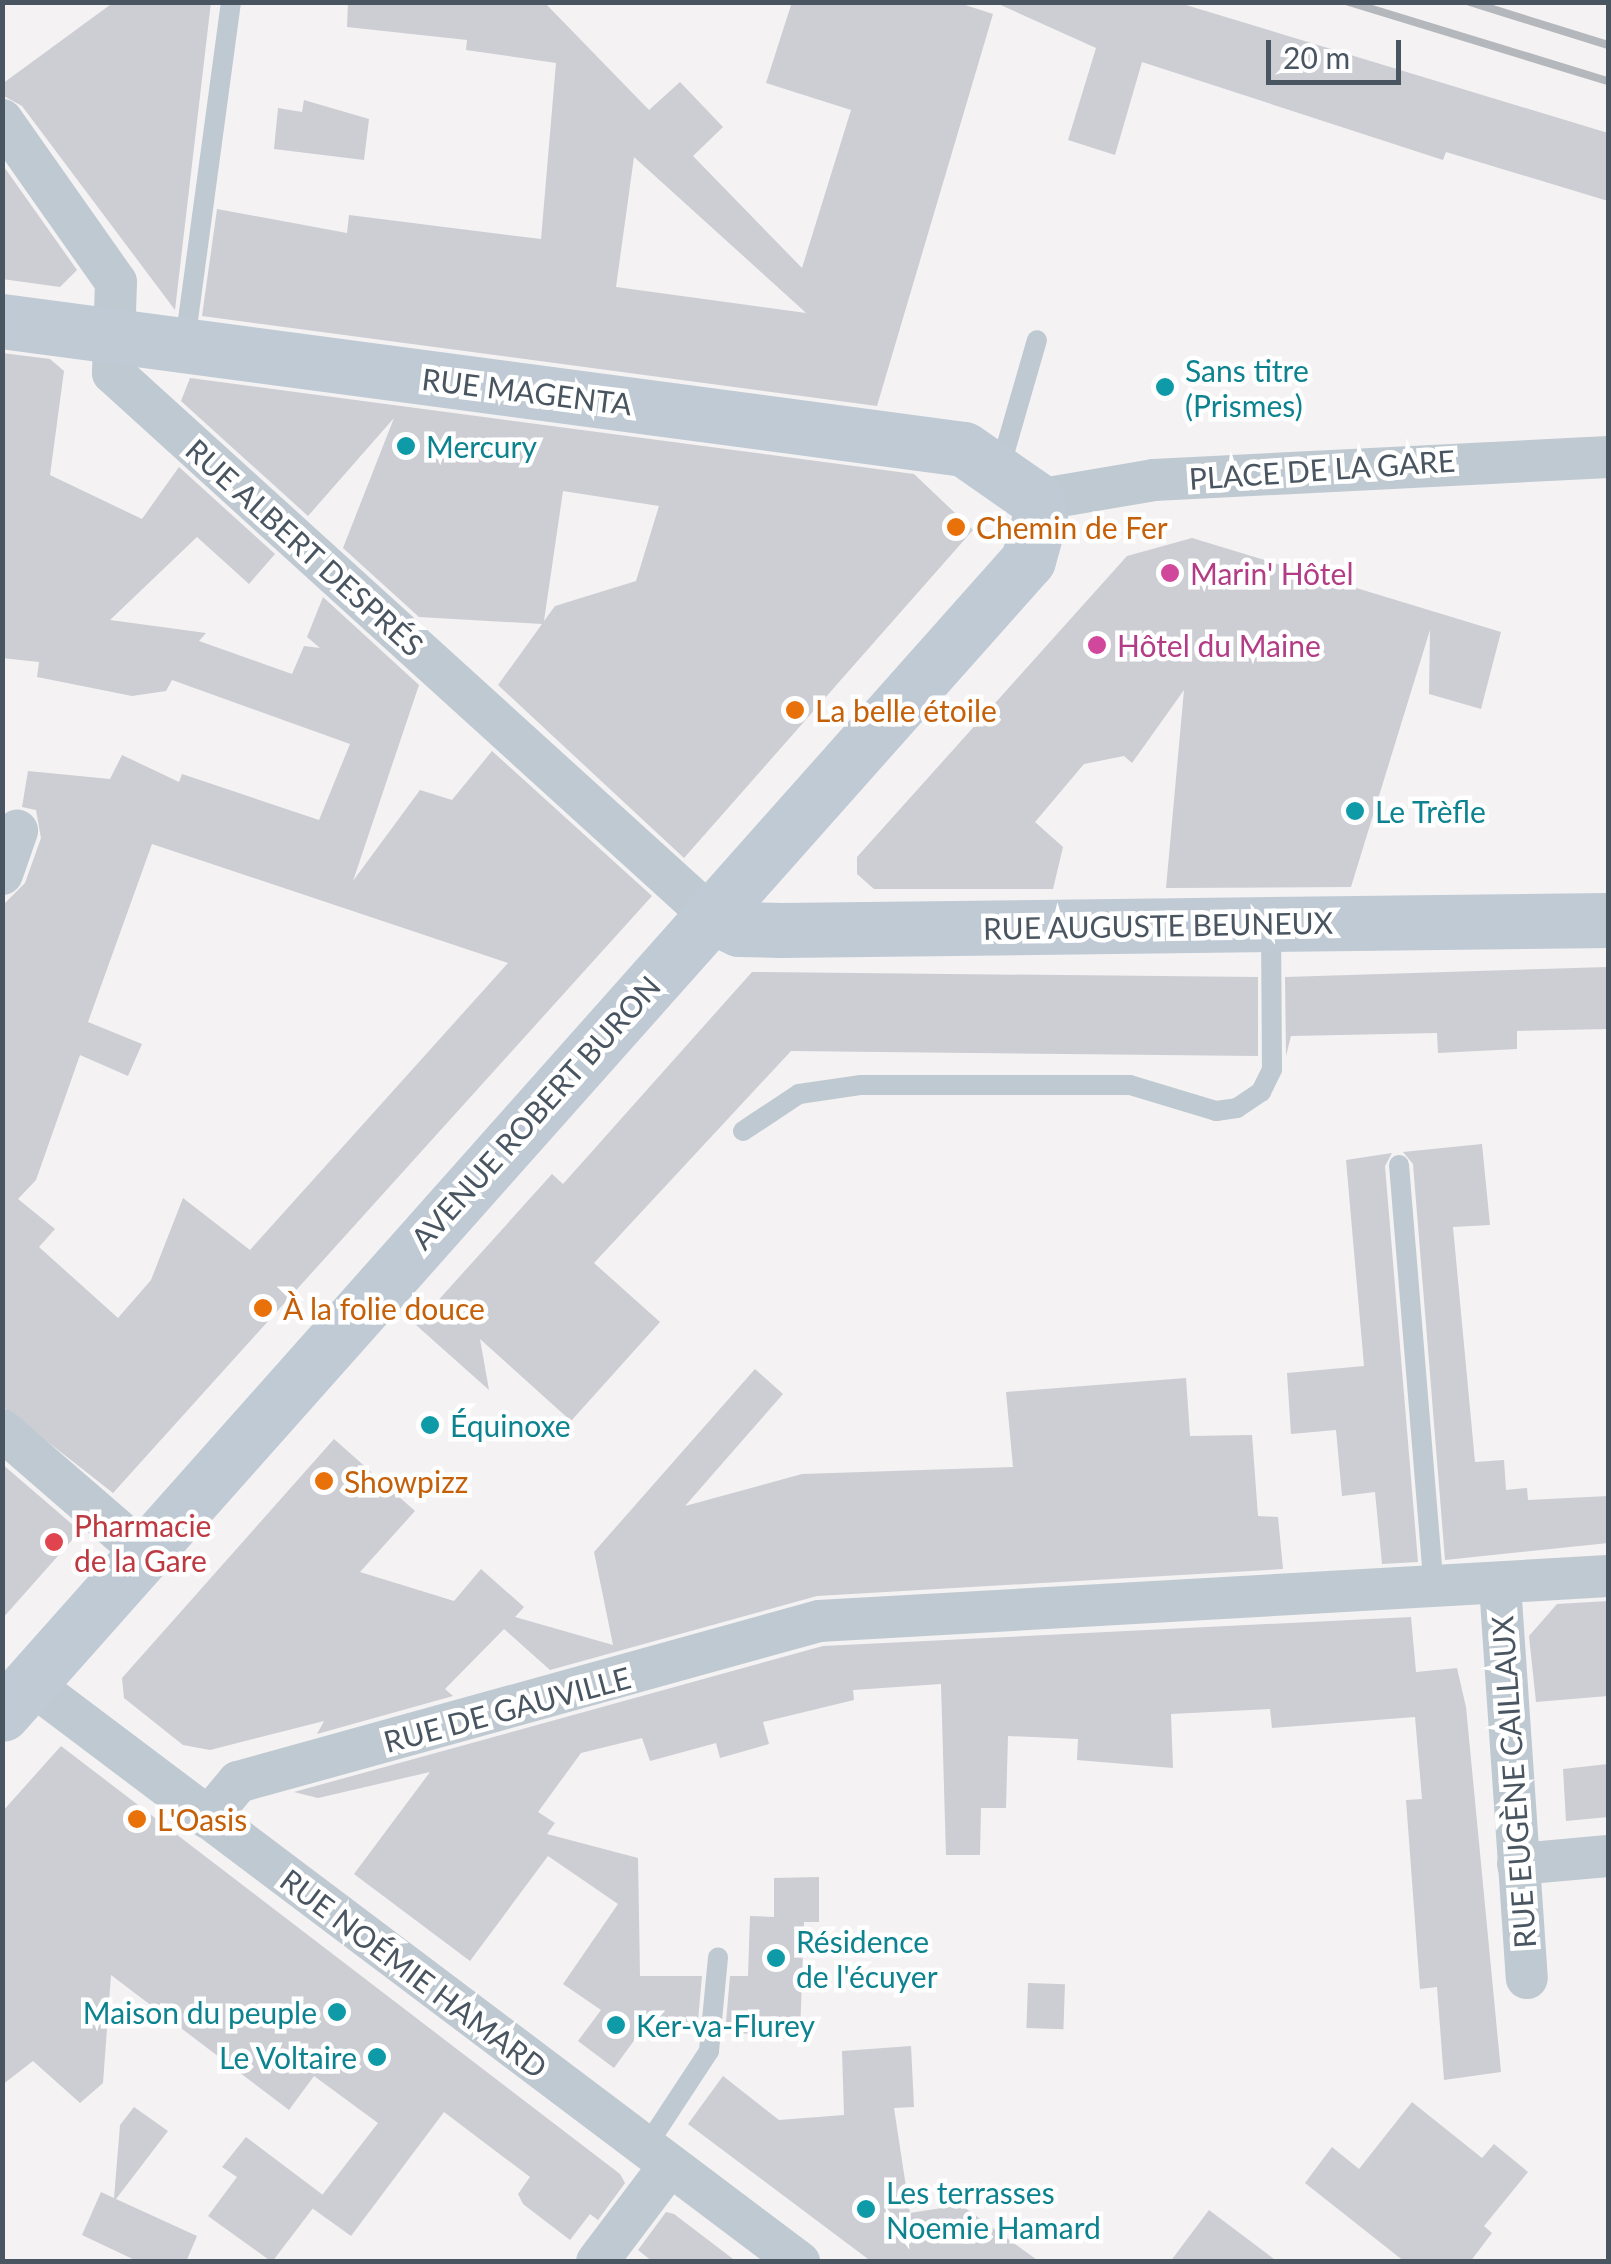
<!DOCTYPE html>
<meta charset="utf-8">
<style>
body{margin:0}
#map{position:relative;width:1611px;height:2264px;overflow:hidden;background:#f4f2f2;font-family:Lato,sans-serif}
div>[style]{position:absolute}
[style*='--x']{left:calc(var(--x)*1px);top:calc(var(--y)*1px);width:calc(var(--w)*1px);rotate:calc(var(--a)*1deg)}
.building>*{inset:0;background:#ccced4;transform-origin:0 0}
.lane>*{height:20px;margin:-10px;padding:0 10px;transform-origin:10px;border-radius:10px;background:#bfc9d1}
.street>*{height:42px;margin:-21px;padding:0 21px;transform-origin:21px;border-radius:21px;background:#bfc9d1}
.secondary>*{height:55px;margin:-27.5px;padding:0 27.5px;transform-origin:27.5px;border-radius:27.5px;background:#bfcad5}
.rail>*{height:8px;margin:-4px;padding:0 4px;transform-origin:4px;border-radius:4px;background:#b4b7bc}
.dots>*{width:28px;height:28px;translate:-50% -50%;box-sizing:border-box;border:5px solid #fff;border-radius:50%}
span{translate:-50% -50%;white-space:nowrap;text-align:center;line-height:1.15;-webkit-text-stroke:9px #fff;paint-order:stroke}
.culture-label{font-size:30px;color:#0d838f}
.left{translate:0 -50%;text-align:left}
.right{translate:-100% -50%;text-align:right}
.street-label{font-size:30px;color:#495560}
.food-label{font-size:30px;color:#c56008}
.hotel-label{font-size:30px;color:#b23c85}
.health-label{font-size:30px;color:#be3a42}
.frame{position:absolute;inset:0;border:5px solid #495560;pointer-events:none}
.scale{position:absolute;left:1266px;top:40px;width:135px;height:45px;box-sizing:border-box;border:5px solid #495560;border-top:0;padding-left:12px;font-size:30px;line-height:35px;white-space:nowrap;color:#495560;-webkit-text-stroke:8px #fff;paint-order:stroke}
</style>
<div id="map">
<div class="building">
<i style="clip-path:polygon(114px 2px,211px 2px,175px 310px,22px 106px,2px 95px,2px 84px)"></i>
<i style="clip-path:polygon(evenodd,348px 2px,544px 2px,649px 110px,680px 82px,723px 127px,693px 156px,802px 268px,851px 110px,766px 83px,792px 2px,956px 2px,993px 14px,877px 406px,202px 316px,217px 209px,347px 233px,349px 215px,541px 239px,556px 63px,466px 50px,467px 40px,347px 27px,348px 2px,634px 157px,804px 311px,806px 313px,616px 287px,634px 157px)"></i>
<i style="clip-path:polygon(994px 2px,1176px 2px,1608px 133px,1608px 201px,1446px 152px,1443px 160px,1142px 62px,1115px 155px,1068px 140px,1096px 48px)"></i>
<i style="clip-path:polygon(304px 100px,369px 119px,364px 160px,274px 149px,278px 108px,302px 112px)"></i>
<i style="clip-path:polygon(2px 164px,77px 270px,60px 287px,2px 279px)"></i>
<i style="clip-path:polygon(evenodd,2px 353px,50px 359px,64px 371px,50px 475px,142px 519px,179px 467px,275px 554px,249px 584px,197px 537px,110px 620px,206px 633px,199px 641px,292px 674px,304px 646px,320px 648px,307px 637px,323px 597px,419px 685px,353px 881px,420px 790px,452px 800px,492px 751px,652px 896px,113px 1493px,2px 1406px,2px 906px,25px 883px,41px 838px,36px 810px,22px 807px,28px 771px,110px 779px,122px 755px,179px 782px,182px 774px,319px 820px,350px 744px,172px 680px,166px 691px,132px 696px,37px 677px,39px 662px,2px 658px,2px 353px,152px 844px,508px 963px,250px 1250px,183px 1198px,151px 1280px,118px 1318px,39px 1247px,55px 1229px,18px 1199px,36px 1180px,80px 1055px,128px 1076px,142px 1044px,88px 1022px,152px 844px)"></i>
<i style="clip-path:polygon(evenodd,190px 378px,914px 474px,973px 530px,684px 858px,498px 685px,542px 624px,419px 617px,343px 548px,394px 418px,308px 516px,181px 401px,190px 378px,563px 491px,659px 506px,636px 581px,555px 606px,544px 621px,563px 491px)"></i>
<i style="clip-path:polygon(1192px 538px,1501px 632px,1481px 709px,1429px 694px,1430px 630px,1351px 887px,1166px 888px,1184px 690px,1132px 763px,1124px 756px,1084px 764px,1035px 822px,1063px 847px,1053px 889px,874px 889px,857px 874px,857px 857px,1127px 556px)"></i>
<i style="clip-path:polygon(1608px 967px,1608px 1029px,1517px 1031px,1517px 1049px,1438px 1053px,1437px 1033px,1291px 1036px,1286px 1056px,1285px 977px)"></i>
<i style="clip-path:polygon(752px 972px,1258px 977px,1258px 1056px,791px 1051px,594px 1263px,660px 1322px,571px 1421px,480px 1339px,489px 1390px,416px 1325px,552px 1174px,563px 1184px)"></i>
<i style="clip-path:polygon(1482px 1144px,1490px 1225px,1453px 1227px,1475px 1462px,1504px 1460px,1506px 1490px,1527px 1488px,1528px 1500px,1608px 1496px,1608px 1543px,1445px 1560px,1413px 1164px,1403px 1152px)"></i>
<i style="clip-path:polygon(1392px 1153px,1385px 1166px,1418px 1562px,1382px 1564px,1375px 1492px,1342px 1496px,1336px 1430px,1291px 1434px,1287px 1373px,1364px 1366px,1346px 1160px)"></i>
<i style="clip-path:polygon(755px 1369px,783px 1394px,685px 1506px,802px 1474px,1013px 1467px,1006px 1392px,1186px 1378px,1190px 1436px,1252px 1435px,1258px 1516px,1278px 1517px,1283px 1569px,817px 1596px,550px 1670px,504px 1629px,445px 1689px,453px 1696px,317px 1734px,324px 1721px,210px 1750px,183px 1745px,124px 1698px,122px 1678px,334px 1439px,415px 1511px,360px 1572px,454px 1601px,481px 1569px,524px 1607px,515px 1617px,613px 1645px,594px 1552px)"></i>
<i style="clip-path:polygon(2px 1464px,80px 1531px,2px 1619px)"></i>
<i style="clip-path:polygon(1608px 1601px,1608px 1696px,1536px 1702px,1529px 1636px,1557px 1604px)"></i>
<i style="clip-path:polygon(1411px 1617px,1416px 1672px,1457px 1668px,1466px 1707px,1501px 2072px,1444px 2080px,1437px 1987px,1420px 1989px,1406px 1800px,1422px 1799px,1415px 1717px,1272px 1728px,1270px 1709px,1171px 1714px,1173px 1768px,1077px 1760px,1078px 1739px,1008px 1736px,1006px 1808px,981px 1808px,980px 1855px,946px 1855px,941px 1684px,853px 1690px,854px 1700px,763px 1722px,769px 1744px,720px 1758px,716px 1743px,650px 1761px,642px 1738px,581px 1753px,538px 1812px,555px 1823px,547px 1834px,638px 1858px,640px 1976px,702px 1976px,697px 2032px,641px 2031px,614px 2068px,578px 2041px,601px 2010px,563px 1984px,618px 1904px,548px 1856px,470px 1961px,354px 1874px,430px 1772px,318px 1798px,294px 1792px,823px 1646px)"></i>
<i style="clip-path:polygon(61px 1746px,620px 2174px,625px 2183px,598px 2220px,590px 2214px,570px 2240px,523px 2204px,518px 2194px,530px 2177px,444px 2112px,351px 2236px,312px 2208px,378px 2123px,314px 2076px,289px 2110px,111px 1975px,103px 2083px,80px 2103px,33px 2061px,2px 2085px,2px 1812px)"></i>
<i style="clip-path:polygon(1608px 1764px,1608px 1817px,1566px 1821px,1563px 1769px)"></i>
<i style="clip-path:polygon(819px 1877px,819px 1922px,804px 1922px,800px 2035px,725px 2033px,730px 1976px,748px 1976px,750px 1916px,774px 1917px,774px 1878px)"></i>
<i style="left:1028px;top:1983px;width:37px;height:45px;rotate:2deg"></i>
<i style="clip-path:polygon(911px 2046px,914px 2107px,894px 2108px,910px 2213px,961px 2205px,1040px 2262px,872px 2262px,688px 2124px,723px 2076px,779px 2120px,844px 2115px,842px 2051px)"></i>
<i style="clip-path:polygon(1412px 2102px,1482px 2158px,1494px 2144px,1528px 2172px,1484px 2226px,1492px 2233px,1470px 2262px,1405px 2262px,1305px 2183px,1332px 2147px,1359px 2169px)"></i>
<i style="clip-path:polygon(134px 2107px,168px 2131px,116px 2199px,197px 2236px,186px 2262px,139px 2262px,82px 2235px,101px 2192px,114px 2198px,120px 2125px)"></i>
<i style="clip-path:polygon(246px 2137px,323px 2195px,272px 2262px,208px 2216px,237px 2177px,222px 2167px)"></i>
<i style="clip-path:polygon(1209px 2210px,1278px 2262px,1170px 2262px)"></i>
<i style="clip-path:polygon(666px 2212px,674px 2214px,737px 2262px,653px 2262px,638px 2250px)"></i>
</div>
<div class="lane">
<i style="--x:185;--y:342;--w:343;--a:-82.3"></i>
<i style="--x:1000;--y:468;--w:133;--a:-73.9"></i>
<i style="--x:743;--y:1131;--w:67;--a:-33.5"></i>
<i style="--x:799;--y:1094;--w:63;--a:-8.3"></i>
<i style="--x:861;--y:1085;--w:269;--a:0"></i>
<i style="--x:1130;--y:1085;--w:90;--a:16.8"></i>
<i style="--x:1216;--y:1111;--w:21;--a:-8"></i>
<i style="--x:1237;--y:1108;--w:29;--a:-34"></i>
<i style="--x:1261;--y:1092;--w:25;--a:-64"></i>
<i style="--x:1272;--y:1069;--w:141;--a:-90.4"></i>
<i style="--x:1399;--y:1165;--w:424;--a:85.3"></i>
<i style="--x:646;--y:2147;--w:115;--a:-56.7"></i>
<i style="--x:709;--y:2051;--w:94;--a:-84.5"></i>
</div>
<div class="street">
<i style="--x:2;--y:120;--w:198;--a:54.9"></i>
<i style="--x:116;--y:282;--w:91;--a:91.9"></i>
<i style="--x:113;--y:373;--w:808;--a:42.24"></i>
<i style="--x:1037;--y:500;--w:119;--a:-9.7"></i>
<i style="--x:1154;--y:480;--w:455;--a:-2.9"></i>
<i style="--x:2;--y:874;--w:46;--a:-70.8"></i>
<i style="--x:2;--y:1430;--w:186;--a:40.9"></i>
<i style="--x:1500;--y:1585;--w:394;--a:86.1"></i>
<i style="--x:30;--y:1683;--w:963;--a:36.98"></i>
<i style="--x:208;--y:1818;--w:47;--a:-50.2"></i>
<i style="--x:238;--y:1782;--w:603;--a:-15.49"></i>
<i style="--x:819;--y:1621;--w:790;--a:-3.26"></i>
<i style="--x:1518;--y:1864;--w:90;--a:-5.1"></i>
<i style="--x:597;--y:2262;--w:121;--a:-53"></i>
</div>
<div class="secondary">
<i style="--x:2;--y:321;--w:970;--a:7.58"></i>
<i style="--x:964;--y:449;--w:89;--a:34.9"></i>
<i style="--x:1037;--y:500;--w:17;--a:80"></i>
<i style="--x:1040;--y:517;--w:45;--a:105.6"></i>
<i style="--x:1028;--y:560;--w:1544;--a:131.64"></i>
<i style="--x:711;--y:916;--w:31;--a:25"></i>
<i style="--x:739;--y:929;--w:42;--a:1.4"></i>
<i style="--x:781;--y:930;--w:827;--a:-0.69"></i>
</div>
<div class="rail">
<i style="--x:1349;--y:2;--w:271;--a:17"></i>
<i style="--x:1470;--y:2;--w:145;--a:17.3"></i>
</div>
<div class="dots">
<i style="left:1165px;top:387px;background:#0f9aa8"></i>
<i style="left:406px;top:446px;background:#0f9aa8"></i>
<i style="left:956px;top:527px;background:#e8710a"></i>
<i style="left:1170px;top:573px;background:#d1479c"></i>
<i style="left:1097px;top:645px;background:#d1479c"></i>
<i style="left:795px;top:710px;background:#e8710a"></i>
<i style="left:1355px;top:811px;background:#0f9aa8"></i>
<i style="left:263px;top:1308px;background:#e8710a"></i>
<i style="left:430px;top:1425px;background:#0f9aa8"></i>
<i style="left:324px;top:1481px;background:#e8710a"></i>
<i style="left:54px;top:1542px;background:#e0444e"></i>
<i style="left:137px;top:1819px;background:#e8710a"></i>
<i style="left:776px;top:1958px;background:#0f9aa8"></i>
<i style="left:337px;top:2012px;background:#0f9aa8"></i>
<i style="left:616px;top:2025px;background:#0f9aa8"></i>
<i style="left:377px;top:2057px;background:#0f9aa8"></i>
<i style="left:866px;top:2209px;background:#0f9aa8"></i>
</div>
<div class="culture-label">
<span class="left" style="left:1185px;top:387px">Sans titre<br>(Prismes)</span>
<span class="left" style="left:426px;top:446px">Mercury</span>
<span class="left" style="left:1375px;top:811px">Le Trèfle</span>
<span class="left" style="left:450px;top:1425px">Équinoxe</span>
<span class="left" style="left:796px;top:1958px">Résidence<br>de l'écuyer</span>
<span class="right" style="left:317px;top:2012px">Maison du peuple</span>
<span class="left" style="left:636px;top:2025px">Ker-va-Flurey</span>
<span class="right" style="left:357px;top:2057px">Le Voltaire</span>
<span class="left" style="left:886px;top:2209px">Les terrasses<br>Noemie Hamard</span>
</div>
<div class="street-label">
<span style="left:527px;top:391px;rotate:7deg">RUE MAGENTA</span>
<span style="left:1322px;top:469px;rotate:-4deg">PLACE DE LA GARE</span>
<span style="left:305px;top:547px;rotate:42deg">RUE ALBERT DESPRÉS</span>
<span style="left:1158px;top:925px;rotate:-1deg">RUE AUGUSTE BEUNEUX</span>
<span style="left:535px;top:1112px;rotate:-48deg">AVENUE ROBERT BURON</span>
<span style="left:507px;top:1709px;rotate:-15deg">RUE DE GAUVILLE</span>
<span style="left:1513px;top:1782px;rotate:-94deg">RUE EUGÈNE CAILLAUX</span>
<span style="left:414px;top:1973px;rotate:37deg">RUE NOÉMIE HAMARD</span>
</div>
<div class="food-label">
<span class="left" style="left:976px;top:527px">Chemin de Fer</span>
<span class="left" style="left:815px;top:710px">La belle étoile</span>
<span class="left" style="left:283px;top:1308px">À la folie douce</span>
<span class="left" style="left:344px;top:1481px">Showpizz</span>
<span class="left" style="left:157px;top:1819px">L'Oasis</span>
</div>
<div class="hotel-label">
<span class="left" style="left:1190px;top:573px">Marin' Hôtel</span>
<span class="left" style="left:1117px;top:645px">Hôtel du Maine</span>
</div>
<div class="health-label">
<span class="left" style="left:74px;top:1542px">Pharmacie<br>de la Gare</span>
</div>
<div class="frame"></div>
<div class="scale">20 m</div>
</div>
